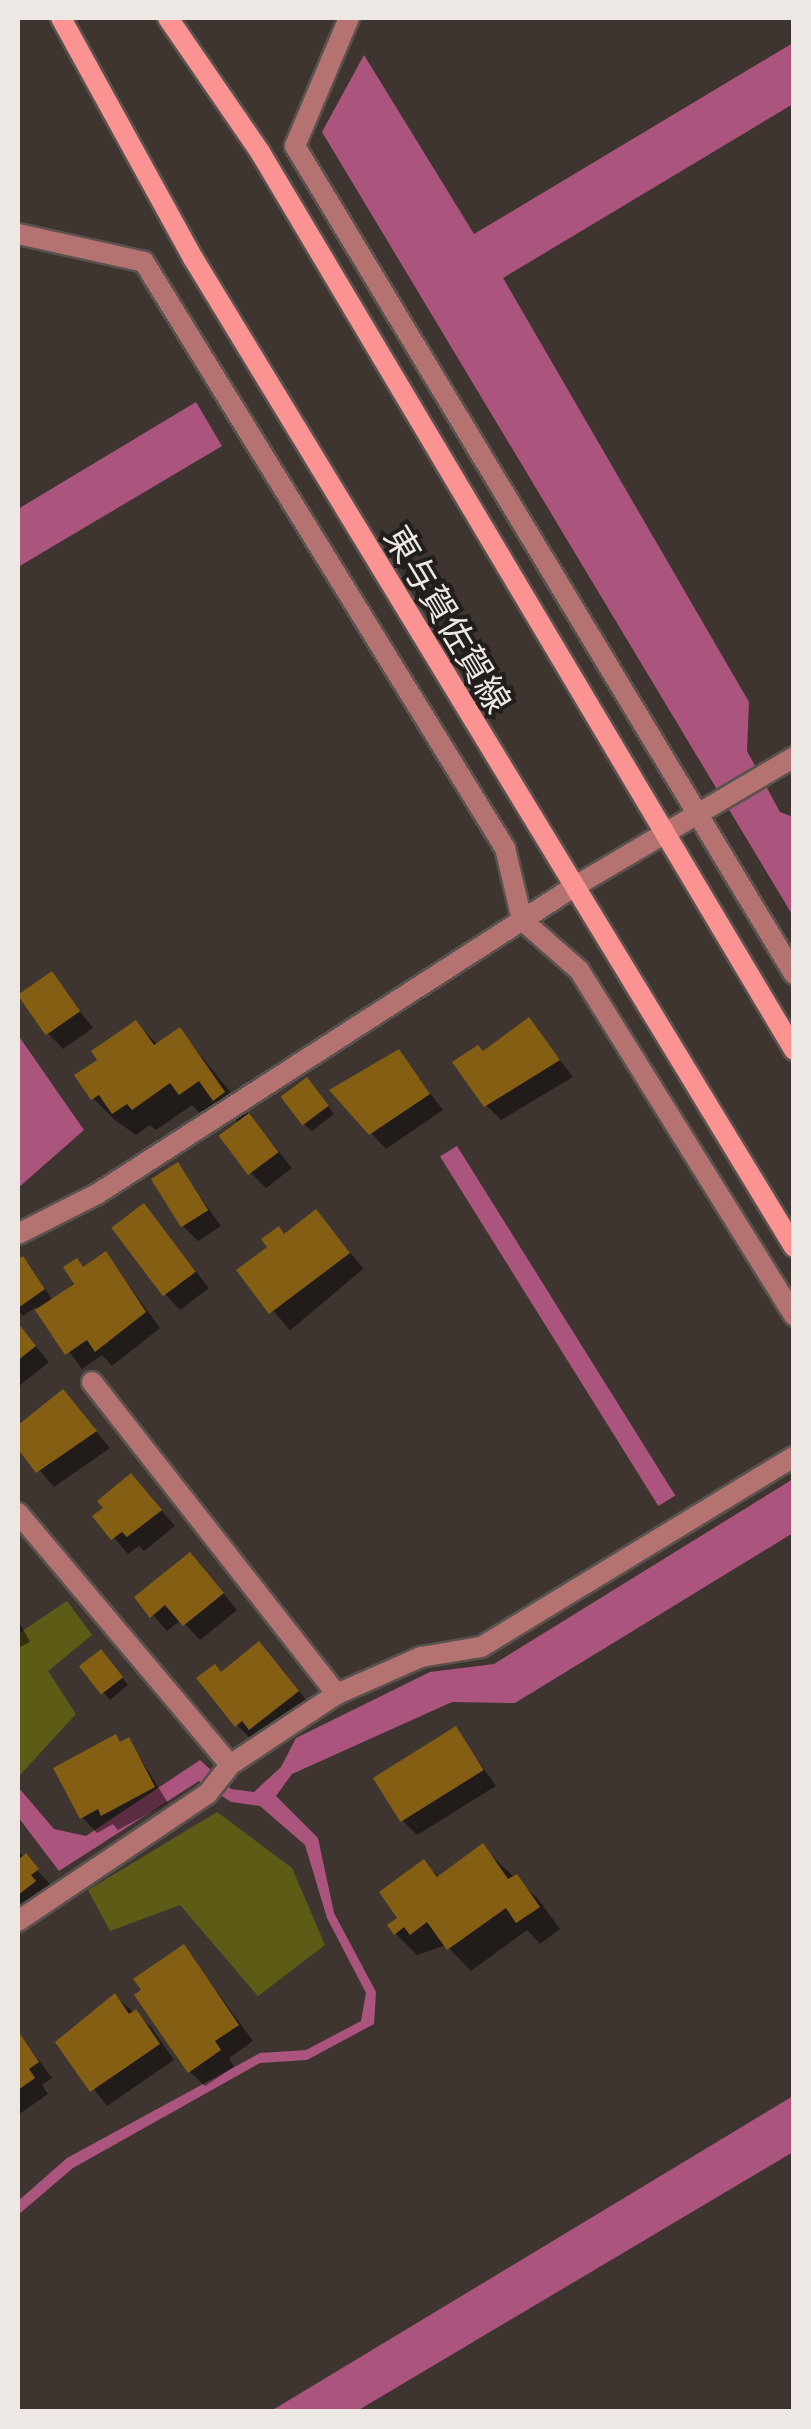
<!DOCTYPE html>
<meta charset="utf-8">
<style>
body{margin:0}
#map{position:relative;width:811px;height:2429px;overflow:hidden;background:#3e3531;font-family:Mulish,"Noto Sans JP",sans-serif}
div>[style]{position:absolute}
[style*='--x']{left:calc(var(--x)*1px);top:calc(var(--y)*1px);width:calc(var(--w)*1px);rotate:calc(var(--a)*1deg)}
.green>*{inset:0;background:#5d5c17}
.water>*{inset:0;background:#ab547d;transform-origin:0 0}
.shadow>*{inset:0;background:#0007;transform-origin:0 0}
.building>*{inset:0;background:#845f13;transform-origin:0 0}
.roads{filter:drop-shadow(2px 0 #5a524e) drop-shadow(-2px 0 #5a524e) drop-shadow(0 2px #5a524e) drop-shadow(0 -2px #5a524e)}
.service>*{height:20px;margin:-10px;padding:0 10px;transform-origin:10px;border-radius:10px;background:#b47371}
.minor>*{height:20px;margin:-10px;padding:0 10px;transform-origin:10px;border-radius:10px;background:#b47371}
.secondary>*{height:20px;margin:-10px;padding:0 10px;transform-origin:10px;border-radius:10px;background:#fa9391}
span{translate:-50% -50%;white-space:nowrap;text-align:center;line-height:1.15;-webkit-text-stroke:8px #221e1c;paint-order:stroke}
.street-label{font-size:35px;color:#eee8e5}
.frame{position:absolute;inset:0;border:20px solid #eee8e5;pointer-events:none}
</style>
<div id="map">
<div class="green">
<i style="clip-path:polygon(67px 1601px,92px 1635px,48px 1671px,76px 1714px,19px 1776px,18px 1634px)"></i>
<i style="clip-path:polygon(217px 1812px,292px 1868px,325px 1945px,258px 1996px,180px 1905px,110px 1931px,88px 1890px)"></i>
</div>
<div class="water">
<i style="clip-path:polygon(793px 43px,793px 104px,503px 278px,749px 702px,747px 751px,780px 812px,793px 817px,793px 916px,322px 132px,364px 55px,474px 234px)"></i>
<i style="clip-path:polygon(196px 402px,222px 446px,18px 567px,18px 509px)"></i>
<i style="clip-path:polygon(18px 1035px,84px 1130px,18px 1188px,19px 1133px)"></i>
<i style="left:457px;top:1146px;width:412px;height:20px;rotate:58deg"></i>
<i style="clip-path:polygon(793px 1479px,793px 1533px,515px 1703px,452px 1702px,292px 1774px,276px 1796px,318px 1838px,334px 1913px,376px 1992px,374px 2024px,307px 2060px,260px 2063px,73px 2168px,18px 2215px,18px 2201px,67px 2158px,260px 2053px,306px 2050px,361px 2021px,366px 1993px,327px 1918px,305px 1845px,260px 1806px,231px 1802px,199px 1781px,59px 1871px,18px 1817px,18px 1787px,54px 1829px,86px 1836px,200px 1760px,231px 1789px,254px 1792px,281px 1767px,296px 1738px,430px 1672px,494px 1664px)"></i>
<i style="clip-path:polygon(793px 2096px,793px 2152px,357px 2411px,271px 2411px)"></i>
</div>
<div class="shadow">
<i style="clip-path:polygon(51px 974px,93px 1028px,63px 1049px,48px 1033px)"></i>
<i style="clip-path:polygon(529px 1020px,573px 1077px,501px 1120px,486px 1105px,483px 1054px)"></i>
<i style="clip-path:polygon(136px 1023px,158px 1045px,180px 1030px,292px 1168px,266px 1188px,251px 1173px,239px 1123px,220px 1104px,202px 1115px,192px 1105px,156px 1130px,150px 1125px,136px 1135px,115px 1120px,93px 1098px,100px 1060px)"></i>
<i style="clip-path:polygon(398px 1052px,443px 1110px,386px 1149px,333px 1091px)"></i>
<i style="clip-path:polygon(314px 1088px,334px 1114px,312px 1131px,304px 1124px)"></i>
<i style="clip-path:polygon(178px 1166px,221px 1226px,198px 1241px,183px 1226px)"></i>
<i style="clip-path:polygon(144px 1206px,209px 1288px,180px 1310px,165px 1294px)"></i>
<i style="left:316px;top:1212px;width:74px;height:96px;rotate:50deg"></i>
<i style="clip-path:polygon(106px 1254px,160px 1328px,112px 1366px,102px 1355px,82px 1369px,36px 1307px,23px 1316px,18px 1310px,18px 1262px,30px 1266px,53px 1301px)"></i>
<i style="clip-path:polygon(18px 1325px,49px 1362px,18px 1387px)"></i>
<i style="clip-path:polygon(63px 1392px,110px 1448px,54px 1487px,18px 1445px,18px 1429px)"></i>
<i style="clip-path:polygon(131px 1476px,175px 1526px,144px 1551px,139px 1546px,128px 1554px,96px 1516px)"></i>
<i style="clip-path:polygon(205px 1570px,237px 1610px,200px 1640px,181px 1620px,167px 1631px,137px 1597px)"></i>
<i style="clip-path:polygon(18px 1620px,30px 1642px,18px 1648px)"></i>
<i style="clip-path:polygon(259px 1644px,312px 1707px,252px 1740px,237px 1725px,222px 1675px)"></i>
<i style="clip-path:polygon(108px 1660px,128px 1685px,110px 1700px,103px 1692px)"></i>
<i style="clip-path:polygon(456px 1729px,496px 1786px,417px 1835px,402px 1820px)"></i>
<i style="clip-path:polygon(129px 1740px,168px 1803px,118px 1830px,113px 1824px,97px 1833px,82px 1817px)"></i>
<i style="clip-path:polygon(482px 1847px,538px 1899px,560px 1929px,540px 1944px,527px 1930px,471px 1971px,446px 1945px,417px 1955px,395px 1933px,424px 1862px,440px 1878px)"></i>
<i style="clip-path:polygon(18px 1851px,58px 1892px,18px 1928px)"></i>
<i style="clip-path:polygon(184px 1947px,253px 2041px,229px 2058px,234px 2067px,205px 2086px,189px 2071px)"></i>
<i style="clip-path:polygon(115px 1996px,151px 2027px,174px 2060px,107px 2106px,59px 2043px)"></i>
<i style="clip-path:polygon(18px 2032px,52px 2078px,42px 2085px,48px 2094px,18px 2115px)"></i>
</div>
<div class="building">
<i style="left:52px;top:971px;width:49px;height:42px;rotate:55deg"></i>
<i style="clip-path:polygon(529px 1017px,560px 1060px,484px 1107px,452px 1062px,478px 1045px,483px 1051px)"></i>
<i style="clip-path:polygon(136px 1020px,154px 1045px,180px 1027px,225px 1092px,213px 1101px,199px 1081px,179px 1095px,170px 1083px,132px 1110px,127px 1104px,112px 1114px,99px 1095px,91px 1100px,74px 1075px,97px 1060px,91px 1051px)"></i>
<i style="clip-path:polygon(399px 1049px,430px 1094px,369px 1135px,329px 1090px)"></i>
<i style="left:307px;top:1077px;width:36px;height:33px;rotate:53deg"></i>
<i style="left:249px;top:1113px;width:49px;height:38px;rotate:53deg"></i>
<i style="left:178px;top:1162px;width:57px;height:32px;rotate:58deg"></i>
<i style="left:144px;top:1203px;width:86px;height:41px;rotate:53deg"></i>
<i style="clip-path:polygon(316px 1209px,350px 1253px,269px 1314px,236px 1270px,267px 1247px,261px 1239px,279px 1226px,284px 1234px)"></i>
<i style="clip-path:polygon(106px 1251px,146px 1312px,95px 1352px,87px 1340px,65px 1355px,35px 1310px,74px 1284px,63px 1267px,77px 1258px,83px 1267px)"></i>
<i style="clip-path:polygon(23px 1256px,45px 1289px,18px 1308px,18px 1259px)"></i>
<i style="clip-path:polygon(18px 1323px,36px 1346px,18px 1360px)"></i>
<i style="clip-path:polygon(63px 1389px,97px 1431px,36px 1473px,18px 1449px,18px 1425px)"></i>
<i style="clip-path:polygon(131px 1473px,162px 1510px,127px 1537px,122px 1532px,111px 1540px,92px 1516px,103px 1508px,97px 1501px)"></i>
<i style="clip-path:polygon(190px 1552px,224px 1593px,183px 1626px,165px 1605px,150px 1618px,134px 1597px)"></i>
<i style="clip-path:polygon(259px 1641px,299px 1691px,249px 1730px,242px 1721px,235px 1727px,196px 1678px,215px 1664px,221px 1672px)"></i>
<i style="left:101px;top:1649px;width:36px;height:28px;rotate:52deg"></i>
<i style="left:456px;top:1726px;width:52px;height:98px;rotate:58deg"></i>
<i style="clip-path:polygon(116px 1734px,120px 1742px,129px 1737px,155px 1787px,101px 1816px,98px 1809px,80px 1819px,53px 1768px)"></i>
<i style="clip-path:polygon(483px 1843px,508px 1879px,517px 1874px,540px 1907px,516px 1923px,506px 1908px,447px 1950px,427px 1922px,410px 1935px,404px 1927px,394px 1935px,387px 1925px,397px 1918px,379px 1892px,424px 1859px,437px 1877px)"></i>
<i style="clip-path:polygon(26px 1853px,39px 1869px,31px 1875px,36px 1881px,18px 1895px,18px 1860px)"></i>
<i style="clip-path:polygon(184px 1944px,239px 2025px,215px 2041px,221px 2050px,188px 2073px,134px 1995px,141px 1990px,133px 1979px)"></i>
<i style="clip-path:polygon(115px 1993px,129px 2014px,136px 2009px,160px 2044px,90px 2092px,55px 2042px)"></i>
<i style="clip-path:polygon(18px 2031px,39px 2062px,29px 2069px,35px 2078px,18px 2090px)"></i>
</div>
<div class="roads">
<div class="service">
<i style="--x:349;--y:18;--w:139;--a:112.9"></i>
<i style="--x:295;--y:146;--w:967;--a:58.92"></i>
<i style="--x:18;--y:234;--w:129;--a:12.5"></i>
<i style="--x:144;--y:262;--w:688;--a:58.37"></i>
<i style="--x:505;--y:848;--w:74;--a:76.7"></i>
<i style="--x:522;--y:920;--w:76;--a:41.3"></i>
<i style="--x:579;--y:970;--w:407;--a:58.1"></i>
</div>
<div class="minor">
<i style="--x:18;--y:1234;--w:89;--a:-26.9"></i>
<i style="--x:97;--y:1194;--w:565;--a:-32.79"></i>
<i style="--x:572;--y:888;--w:258;--a:-30.5"></i>
<i style="--x:92;--y:1382;--w:397;--a:51.9"></i>
<i style="--x:18;--y:1513;--w:329;--a:49.9"></i>
<i style="--x:230;--y:1765;--w:37;--a:128"></i>
<i style="--x:207;--y:1794;--w:228;--a:146.1"></i>
<i style="--x:230;--y:1765;--w:128;--a:-33.6"></i>
<i style="--x:337;--y:1694;--w:92;--a:-23.8"></i>
<i style="--x:421;--y:1657;--w:61;--a:-9.5"></i>
<i style="--x:481;--y:1647;--w:366;--a:-31.3"></i>
</div>
<div class="secondary">
<i style="--x:61;--y:18;--w:274;--a:61.2"></i>
<i style="--x:193;--y:258;--w:1157;--a:58.71"></i>
<i style="--x:168;--y:18;--w:163;--a:55.5"></i>
<i style="--x:260;--y:152;--w:1045;--a:59.26"></i>
</div>
</div>
<div class="street-label">
<span style="left:448px;top:619px;rotate:59deg">東与賀佐賀線</span>
</div>
<div class="frame"></div>
</div>
